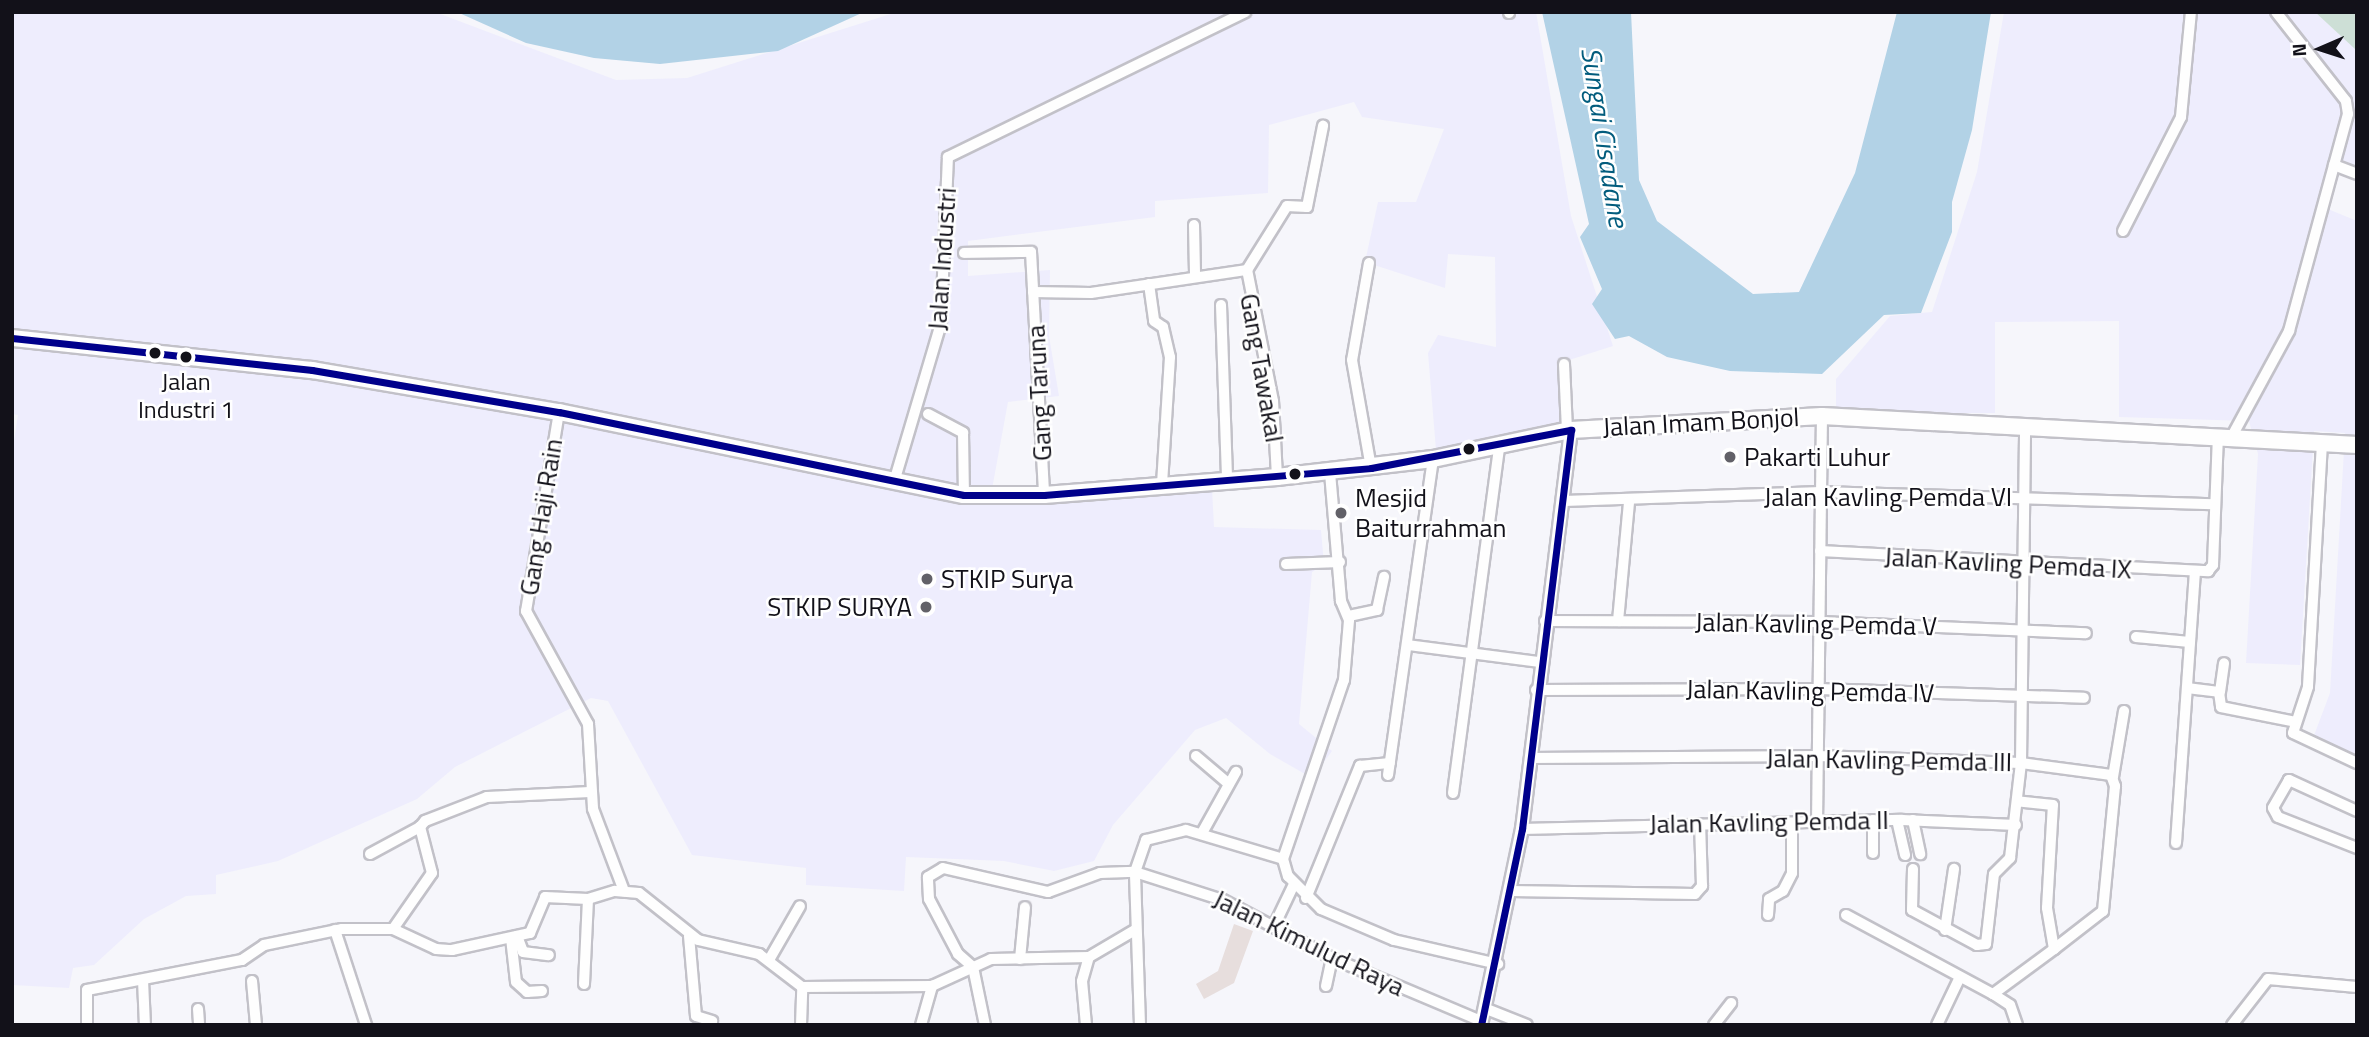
<!DOCTYPE html>
<style>
body{margin:0}
#map{position:relative;width:2369px;height:1037px;overflow:hidden;background:#f6f6fb;font-family:"Titillium Web",sans-serif}
div>[style]{position:absolute}
[style*='--x']{left:calc(var(--x)*1px);top:calc(var(--y)*1px);width:calc(var(--w)*1px);rotate:calc(var(--a)*1deg)}
.built>*{inset:0;background:#eeedfd}
.green>*{inset:0;background:#cddfd6}
.water>*{inset:0;background:#b2d2e6}
.building>*{inset:0;background:#e7dedd}
.roads{filter:drop-shadow(2px 0 #c2c1c8) drop-shadow(-2px 0 #c2c1c8) drop-shadow(0 2px #c2c1c8) drop-shadow(0 -2px #c2c1c8)}
.minor>*{height:10px;margin:-5px;padding:0 5px;transform-origin:5px;border-radius:5px;background:#fefefe}
.tertiary>*{height:12px;margin:-6px;padding:0 6px;transform-origin:6px;border-radius:6px;background:#fefefe}
.primary>*{height:16px;margin:-8px;padding:0 8px;transform-origin:8px;border-radius:8px;background:#fefefe}
.bus-1>*{height:7px;margin:-3.5px;padding:0 3.5px;transform-origin:3.5px;border-radius:3.5px;background:#00008b}
.dots>*{width:19px;height:19px;translate:-50% -50%;box-sizing:border-box;border:4px solid #fff;border-radius:50%}
span{translate:-50% -50%;white-space:nowrap;text-align:center;line-height:1.15;-webkit-text-stroke:5px #fff;paint-order:stroke}
.bus-label{font-size:24px;color:#121119}
.street-label{font-size:26px;color:#121119}
.poi-label{font-size:26px;color:#121119}
.left{translate:0 -50%;text-align:left}
.right{translate:-100% -50%;text-align:right}
.water-label{font-size:28px;color:#025c7d;font-style:italic}
.frame{position:absolute;inset:0;border:14px solid #121119;pointer-events:none}
.north{position:absolute;left:2285px;top:14px;width:70px;height:70px;-webkit-text-stroke:5px #fff;paint-order:stroke;rotate:267deg;font-size:19px;font-weight:700;line-height:28px;text-align:center;color:#121119}
.north::after{content:'';display:block;margin:auto;width:24px;height:32px;background:#121119;clip-path:polygon(50% 0,100% 100%,50% 72%,0 100%)}
</style>
<div id="map">
<div class="built">
<i style="clip-path:polygon(12px 12px,435px 12px,616px 80px,687px 78px,897px 12px,1536px 12px,1571px 216px,1613px 346px,1566px 361px,1567px 420px,1436px 450px,1428px 353px,1438px 335px,1496px 347px,1495px 257px,1448px 254px,1445px 288px,1365px 262px,1378px 202px,1416px 202px,1444px 129px,1362px 117px,1354px 102px,1269px 125px,1268px 193px,1155px 201px,1155px 217px,968px 241px,968px 276px,1050px 270px,1049px 336px,1059px 396px,1008px 402px,990px 500px,1212px 489px,1214px 527px,1321px 530px,1324px 565px,1312px 572px,1299px 724px,1332px 751px,1312px 778px,1270px 754px,1226px 718px,1195px 730px,1113px 825px,1094px 861px,1054px 871px,1004px 861px,906px 857px,904px 891px,806px 885px,806px 868px,692px 855px,608px 701px,591px 698px,455px 767px,417px 799px,278px 861px,216px 875px,216px 894px,186px 896px,144px 919px,94px 965px,73px 968px,69px 988px,12px 985px,12px 454px,18px 415px,12px 414px)"></i>
<i style="clip-path:polygon(2004px 12px,2315px 12px,2357px 50px,2357px 173px,2334px 166px,2323px 207px,2357px 221px,2357px 758px,2313px 738px,2330px 693px,2345px 433px,2314px 431px,2300px 665px,2246px 663px,2258px 454px,2249px 421px,2119px 417px,2119px 321px,1995px 322px,1995px 413px,1836px 413px,1836px 379px,1890px 316px,1932px 312px,1977px 172px)"></i>
</div>
<div class="green">
<i style="clip-path:polygon(2315px 12px,2357px 12px,2357px 50px,2355px 49px)"></i>
</div>
<div class="water">
<i style="clip-path:polygon(457px 12px,864px 12px,778px 51px,660px 64px,594px 58px,526px 43px)"></i>
<i style="clip-path:polygon(1542px 12px,1631px 12px,1639px 180px,1657px 221px,1753px 294px,1799px 292px,1855px 173px,1897px 12px,1991px 12px,1972px 130px,1952px 202px,1952px 232px,1921px 313px,1884px 315px,1822px 374px,1730px 371px,1667px 357px,1629px 336px,1615px 339px,1592px 304px,1602px 289px,1580px 237px,1589px 224px)"></i>
</div>
<div class="building">
<i style="clip-path:polygon(1234px 924px,1253px 931px,1234px 983px,1204px 999px,1196px 984px,1218px 971px)"></i>
</div>
<div class="roads">
<div class="minor">
<i style="--x:1509;--y:12;--w:1;--a:90"></i>
<i style="--x:2334;--y:165;--w:25;--a:21"></i>
<i style="--x:1194;--y:225;--w:49;--a:88.8"></i>
<i style="--x:2123;--y:231;--w:128;--a:-63"></i>
<i style="--x:2181;--y:117;--w:105;--a:-84.6"></i>
<i style="--x:964;--y:253;--w:67;--a:-0.9"></i>
<i style="--x:1031;--y:252;--w:243;--a:86.9"></i>
<i style="--x:1369;--y:263;--w:98;--a:99.9"></i>
<i style="--x:1352;--y:360;--w:110;--a:80"></i>
<i style="--x:1149;--y:284;--w:37;--a:82"></i>
<i style="--x:1154;--y:321;--w:11;--a:34"></i>
<i style="--x:1163;--y:327;--w:31;--a:77"></i>
<i style="--x:1170;--y:357;--w:128;--a:93.6"></i>
<i style="--x:1033;--y:292;--w:58;--a:1"></i>
<i style="--x:1091;--y:293;--w:158;--a:-8.4"></i>
<i style="--x:1221;--y:305;--w:175;--a:88"></i>
<i style="--x:1564;--y:364;--w:67;--a:87.4"></i>
<i style="--x:559;--y:412;--w:202;--a:99.4"></i>
<i style="--x:526;--y:611;--w:129;--a:61.2"></i>
<i style="--x:588;--y:724;--w:85;--a:86.6"></i>
<i style="--x:593;--y:809;--w:88;--a:69.3"></i>
<i style="--x:928;--y:414;--w:40;--a:28"></i>
<i style="--x:963;--y:433;--w:62;--a:89.1"></i>
<i style="--x:2231;--y:438;--w:122;--a:-61.5"></i>
<i style="--x:2289;--y:331;--w:225;--a:-74.8"></i>
<i style="--x:2348;--y:114;--w:13;--a:-99"></i>
<i style="--x:2346;--y:101;--w:113;--a:-128.2"></i>
<i style="--x:2322;--y:443;--w:244;--a:93.3"></i>
<i style="--x:2308;--y:687;--w:48;--a:108.1"></i>
<i style="--x:2293;--y:733;--w:71;--a:25.1"></i>
<i style="--x:1277;--y:477;--w:76;--a:-93"></i>
<i style="--x:1273;--y:401;--w:134;--a:-101.2"></i>
<i style="--x:1247;--y:270;--w:75;--a:-58"></i>
<i style="--x:1287;--y:206;--w:20;--a:3"></i>
<i style="--x:1307;--y:207;--w:83;--a:-78.8"></i>
<i style="--x:894;--y:482;--w:166;--a:-73.5"></i>
<i style="--x:941;--y:323;--w:166;--a:-87.6"></i>
<i style="--x:948;--y:157;--w:331;--a:-26"></i>
<i style="--x:1564;--y:501;--w:257;--a:-2"></i>
<i style="--x:1821;--y:492;--w:392;--a:1.8"></i>
<i style="--x:1820;--y:551;--w:389;--a:3"></i>
<i style="--x:2208;--y:571;--w:8;--a:-50"></i>
<i style="--x:2213;--y:565;--w:128;--a:-87.8"></i>
<i style="--x:1286;--y:564;--w:54;--a:-2.1"></i>
<i style="--x:1349;--y:616;--w:29;--a:-12"></i>
<i style="--x:1377;--y:610;--w:34;--a:-78"></i>
<i style="--x:1545;--y:621;--w:274;--a:0.2"></i>
<i style="--x:1819;--y:622;--w:267;--a:2.4"></i>
<i style="--x:1618;--y:621;--w:120;--a:-84.7"></i>
<i style="--x:2136;--y:637;--w:54;--a:5.3"></i>
<i style="--x:1408;--y:645;--w:132;--a:7.4"></i>
<i style="--x:2187;--y:688;--w:32;--a:7"></i>
<i style="--x:2219;--y:692;--w:15;--a:82"></i>
<i style="--x:2221;--y:707;--w:76;--a:11.3"></i>
<i style="--x:1536;--y:690;--w:283;--a:-0.2"></i>
<i style="--x:1819;--y:689;--w:265;--a:1.9"></i>
<i style="--x:2220;--y:692;--w:29;--a:-82"></i>
<i style="--x:1196;--y:756;--w:43;--a:40.3"></i>
<i style="--x:1530;--y:758;--w:288;--a:-0.4"></i>
<i style="--x:1818;--y:756;--w:203;--a:2"></i>
<i style="--x:2021;--y:763;--w:91;--a:7.6"></i>
<i style="--x:2111;--y:775;--w:12;--a:70"></i>
<i style="--x:2115;--y:786;--w:126;--a:95.5"></i>
<i style="--x:2103;--y:911;--w:62;--a:142.2"></i>
<i style="--x:2054;--y:949;--w:42;--a:-99.7"></i>
<i style="--x:2047;--y:908;--w:103;--a:-86.7"></i>
<i style="--x:2053;--y:805;--w:36;--a:-174"></i>
<i style="--x:1388;--y:775;--w:319;--a:-81.9"></i>
<i style="--x:2113;--y:777;--w:67;--a:-80.5"></i>
<i style="--x:1453;--y:793;--w:350;--a:-82.4"></i>
<i style="--x:2357;--y:811;--w:75;--a:-155.5"></i>
<i style="--x:2289;--y:780;--w:32;--a:120"></i>
<i style="--x:2273;--y:808;--w:10;--a:61"></i>
<i style="--x:2278;--y:817;--w:85;--a:21.4"></i>
<i style="--x:1873;--y:820;--w:33;--a:90"></i>
<i style="--x:1897;--y:820;--w:36;--a:77"></i>
<i style="--x:1913;--y:820;--w:35;--a:78"></i>
<i style="--x:1817;--y:823;--w:407;--a:-89.3"></i>
<i style="--x:1522;--y:829;--w:380;--a:-1.4"></i>
<i style="--x:1902;--y:820;--w:114;--a:2.5"></i>
<i style="--x:1202;--y:833;--w:70;--a:-60.9"></i>
<i style="--x:2176;--y:843;--w:270;--a:-86"></i>
<i style="--x:370;--y:854;--w:57;--a:-28.4"></i>
<i style="--x:1283;--y:859;--w:189;--a:-71.2"></i>
<i style="--x:1344;--y:680;--w:60;--a:-85.2"></i>
<i style="--x:1349;--y:620;--w:21;--a:-113"></i>
<i style="--x:1341;--y:601;--w:129;--a:-94.9"></i>
<i style="--x:1283;--y:859;--w:18;--a:74"></i>
<i style="--x:1288;--y:876;--w:47;--a:45"></i>
<i style="--x:1321;--y:909;--w:79;--a:23"></i>
<i style="--x:1394;--y:940;--w:107;--a:13"></i>
<i style="--x:1913;--y:869;--w:41;--a:91.4"></i>
<i style="--x:1912;--y:910;--w:74;--a:28.3"></i>
<i style="--x:1977;--y:945;--w:9;--a:-6"></i>
<i style="--x:1986;--y:944;--w:70;--a:-83.5"></i>
<i style="--x:1994;--y:874;--w:23;--a:-45"></i>
<i style="--x:2010;--y:858;--w:96;--a:-83.4"></i>
<i style="--x:2021;--y:763;--w:338;--a:-89.3"></i>
<i style="--x:1511;--y:891;--w:184;--a:0.9"></i>
<i style="--x:1695;--y:894;--w:11;--a:-49"></i>
<i style="--x:1702;--y:886;--w:62;--a:-91.8"></i>
<i style="--x:1306;--y:898;--w:143;--a:-67.8"></i>
<i style="--x:1360;--y:766;--w:30;--a:-6"></i>
<i style="--x:1768;--y:915;--w:16;--a:-86"></i>
<i style="--x:1769;--y:899;--w:16;--a:-30"></i>
<i style="--x:1783;--y:891;--w:20;--a:-63"></i>
<i style="--x:1792;--y:873;--w:50;--a:-90"></i>
<i style="--x:1846;--y:915;--w:167;--a:28.3"></i>
<i style="--x:1274;--y:926;--w:47;--a:-64.5"></i>
<i style="--x:393;--y:929;--w:68;--a:-55.1"></i>
<i style="--x:432;--y:873;--w:48;--a:-104.6"></i>
<i style="--x:420;--y:827;--w:8;--a:-50"></i>
<i style="--x:425;--y:821;--w:66;--a:-21.2"></i>
<i style="--x:487;--y:797;--w:103;--a:-2.8"></i>
<i style="--x:335;--y:930;--w:100;--a:71.9"></i>
<i style="--x:1945;--y:930;--w:62;--a:-81.6"></i>
<i style="--x:517;--y:936;--w:17;--a:69"></i>
<i style="--x:523;--y:952;--w:26;--a:7"></i>
<i style="--x:689;--y:936;--w:80;--a:85"></i>
<i style="--x:696;--y:1016;--w:17;--a:17"></i>
<i style="--x:511;--y:938;--w:44;--a:83.5"></i>
<i style="--x:516;--y:982;--w:15;--a:42"></i>
<i style="--x:527;--y:992;--w:15;--a:-4"></i>
<i style="--x:1020;--y:959;--w:52;--a:-84.5"></i>
<i style="--x:769;--y:960;--w:62;--a:-60.1"></i>
<i style="--x:143;--y:980;--w:45;--a:87.5"></i>
<i style="--x:252;--y:981;--w:44;--a:84.8"></i>
<i style="--x:584;--y:984;--w:85;--a:-87.3"></i>
<i style="--x:588;--y:899;--w:28;--a:-17"></i>
<i style="--x:615;--y:891;--w:24;--a:5"></i>
<i style="--x:639;--y:893;--w:75;--a:38.5"></i>
<i style="--x:698;--y:940;--w:63;--a:12.9"></i>
<i style="--x:759;--y:954;--w:54;--a:37.5"></i>
<i style="--x:802;--y:987;--w:130;--a:-0.4"></i>
<i style="--x:932;--y:986;--w:65;--a:-24.6"></i>
<i style="--x:991;--y:959;--w:98;--a:-1.2"></i>
<i style="--x:1326;--y:986;--w:29;--a:-78"></i>
<i style="--x:1484;--y:1008;--w:46;--a:21.6"></i>
<i style="--x:198;--y:1009;--w:16;--a:86"></i>
<i style="--x:87;--y:1025;--w:35;--a:-90"></i>
<i style="--x:87;--y:990;--w:158;--a:-11"></i>
<i style="--x:242;--y:960;--w:27;--a:-34"></i>
<i style="--x:264;--y:945;--w:80;--a:-11.6"></i>
<i style="--x:342;--y:929;--w:51;--a:0"></i>
<i style="--x:393;--y:929;--w:47;--a:24.9"></i>
<i style="--x:436;--y:949;--w:16;--a:4"></i>
<i style="--x:452;--y:950;--w:80;--a:-12.3"></i>
<i style="--x:530;--y:933;--w:39;--a:-67"></i>
<i style="--x:545;--y:897;--w:43;--a:2.7"></i>
<i style="--x:801;--y:1025;--w:38;--a:-88"></i>
<i style="--x:921;--y:1025;--w:41;--a:-74.2"></i>
<i style="--x:985;--y:1025;--w:59;--a:-101.7"></i>
<i style="--x:973;--y:967;--w:20;--a:-139"></i>
<i style="--x:958;--y:954;--w:62;--a:-117.8"></i>
<i style="--x:929;--y:899;--w:22;--a:-93"></i>
<i style="--x:928;--y:877;--w:17;--a:-31"></i>
<i style="--x:943;--y:868;--w:108;--a:12.9"></i>
<i style="--x:1048;--y:892;--w:55;--a:-20.1"></i>
<i style="--x:1100;--y:873;--w:35;--a:-2"></i>
<i style="--x:1135;--y:872;--w:92;--a:17.7"></i>
<i style="--x:1223;--y:900;--w:123;--a:28"></i>
<i style="--x:1332;--y:958;--w:162;--a:22.9"></i>
<i style="--x:1086;--y:1025;--w:44;--a:-95.2"></i>
<i style="--x:1082;--y:981;--w:25;--a:-74"></i>
<i style="--x:1089;--y:957;--w:53;--a:-30.4"></i>
<i style="--x:1140;--y:1025;--w:153;--a:-91.9"></i>
<i style="--x:1135;--y:872;--w:34;--a:-71"></i>
<i style="--x:1146;--y:840;--w:41;--a:-14"></i>
<i style="--x:1186;--y:830;--w:101;--a:16.6"></i>
<i style="--x:1714;--y:1025;--w:28;--a:-52"></i>
<i style="--x:1937;--y:1025;--w:53;--a:-64.4"></i>
<i style="--x:2017;--y:1025;--w:21;--a:-109"></i>
<i style="--x:2010;--y:1005;--w:20;--a:-147"></i>
<i style="--x:1993;--y:994;--w:76;--a:-36.4"></i>
<i style="--x:2232;--y:1025;--w:58;--a:-52"></i>
<i style="--x:2268;--y:979;--w:89;--a:5.1"></i>
</div>
<div class="tertiary">
<i style="--x:1481;--y:1025;--w:200;--a:-78.2"></i>
<i style="--x:1522;--y:829;--w:402;--a:-83"></i>
</div>
<div class="primary">
<i style="--x:12;--y:338;--w:302;--a:6.1"></i>
<i style="--x:312;--y:370;--w:251;--a:9.7"></i>
<i style="--x:559;--y:412;--w:413;--a:11.6"></i>
<i style="--x:964;--y:495;--w:80;--a:0"></i>
<i style="--x:1044;--y:495;--w:234;--a:-4.4"></i>
<i style="--x:1277;--y:477;--w:157;--a:-6.6"></i>
<i style="--x:1433;--y:459;--w:141;--a:-11.9"></i>
<i style="--x:1571;--y:430;--w:251;--a:-3.2"></i>
<i style="--x:1822;--y:416;--w:536;--a:3.1"></i>
</div>
</div>
<div class="bus-1">
<i style="--x:12;--y:338;--w:302;--a:6.1"></i>
<i style="--x:312;--y:370;--w:251;--a:9.7"></i>
<i style="--x:559;--y:412;--w:413;--a:11.6"></i>
<i style="--x:964;--y:495;--w:80;--a:0"></i>
<i style="--x:1044;--y:495;--w:328;--a:-4.7"></i>
<i style="--x:1371;--y:468;--w:204;--a:-10.8"></i>
<i style="--x:1571;--y:430;--w:402;--a:97"></i>
<i style="--x:1522;--y:829;--w:200;--a:101.8"></i>
</div>
<div class="dots">
<i style="left:155px;top:353px;background:#121119"></i>
<i style="left:186px;top:357px;background:#121119"></i>
<i style="left:1469px;top:449px;background:#121119"></i>
<i style="left:1730px;top:457px;background:#626168"></i>
<i style="left:1295px;top:474px;background:#121119"></i>
<i style="left:1341px;top:513px;background:#626168"></i>
<i style="left:927px;top:579px;background:#626168"></i>
<i style="left:926px;top:607px;background:#626168"></i>
</div>
<div class="bus-label">
<span style="left:186px;top:396px">Jalan<br>Industri 1</span>
</div>
<div class="street-label">
<span style="left:942px;top:259px;rotate:-86deg">Jalan Industri</span>
<span style="left:1262px;top:368px;rotate:80deg">Gang Tawakal</span>
<span style="left:1039px;top:393px;rotate:-93deg">Gang Taruna</span>
<span style="left:1701px;top:422px;rotate:-3deg">Jalan Imam Bonjol</span>
<span style="left:1888px;top:497px">Jalan Kavling Pemda VI</span>
<span style="left:541px;top:517px;rotate:-81deg">Gang Haji Rain</span>
<span style="left:2008px;top:563px;rotate:3deg">Jalan Kavling Pemda IX</span>
<span style="left:1816px;top:624px;rotate:1deg">Jalan Kavling Pemda V</span>
<span style="left:1810px;top:691px;rotate:1deg">Jalan Kavling Pemda IV</span>
<span style="left:1889px;top:760px;rotate:1deg">Jalan Kavling Pemda III</span>
<span style="left:1769px;top:822px;rotate:-1deg">Jalan Kavling Pemda II</span>
<span style="left:1309px;top:943px;rotate:26deg">Jalan Kimulud Raya</span>
</div>
<div class="poi-label">
<span class="left" style="left:1744px;top:457px">Pakarti Luhur</span>
<span class="left" style="left:1355px;top:513px">Mesjid<br>Baiturrahman</span>
<span class="left" style="left:941px;top:579px">STKIP Surya</span>
<span class="right" style="left:912px;top:607px">STKIP SURYA</span>
</div>
<div class="water-label">
<span style="left:1605px;top:137px;rotate:81deg">Sungai Cisadane</span>
</div>
<div class="frame"></div>
<div class="north">N</div>
</div>
